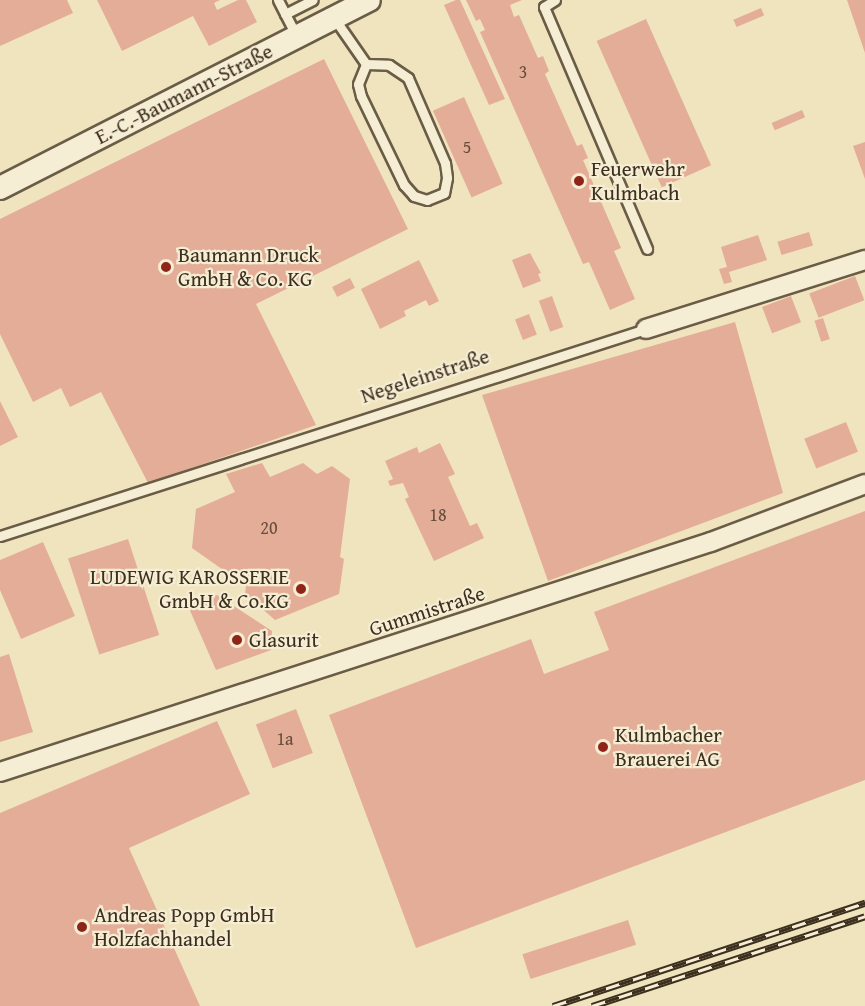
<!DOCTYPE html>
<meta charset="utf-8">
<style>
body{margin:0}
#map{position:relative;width:865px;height:1006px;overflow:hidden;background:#efe4bd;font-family:"Gentium Book Plus",serif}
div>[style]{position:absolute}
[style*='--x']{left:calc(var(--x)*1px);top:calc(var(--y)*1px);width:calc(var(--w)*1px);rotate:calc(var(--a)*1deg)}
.building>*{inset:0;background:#e4ad97;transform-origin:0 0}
.roads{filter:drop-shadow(2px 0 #6a5c46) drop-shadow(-2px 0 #6a5c46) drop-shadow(0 2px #6a5c46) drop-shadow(0 -2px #6a5c46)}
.service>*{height:9px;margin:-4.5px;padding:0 4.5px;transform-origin:4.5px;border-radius:4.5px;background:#f5edd4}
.minor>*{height:18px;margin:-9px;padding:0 9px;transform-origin:9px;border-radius:9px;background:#f5edd4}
.tertiary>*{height:22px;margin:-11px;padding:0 11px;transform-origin:11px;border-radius:11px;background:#f5edd4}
.rail>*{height:7px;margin-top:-3.5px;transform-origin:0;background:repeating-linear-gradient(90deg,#f5edd4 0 14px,#3d2f1e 0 28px);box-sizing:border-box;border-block:2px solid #3d2f1e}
.dots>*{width:16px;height:16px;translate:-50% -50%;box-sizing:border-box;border:3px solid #f5edd4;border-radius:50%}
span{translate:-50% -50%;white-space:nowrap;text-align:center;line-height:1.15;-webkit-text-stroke:4.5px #f5edd4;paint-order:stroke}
.number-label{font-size:18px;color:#674e3c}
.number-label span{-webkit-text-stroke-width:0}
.street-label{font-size:21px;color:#3d2f1e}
.poi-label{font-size:21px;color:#3d2f1e}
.left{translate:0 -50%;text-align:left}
.right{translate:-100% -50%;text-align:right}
</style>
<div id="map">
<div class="building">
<i style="clip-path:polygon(0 0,67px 0,73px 13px,0 46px)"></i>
<i style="clip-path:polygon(97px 0,220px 0,214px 3px,217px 10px,238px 0,246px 0,257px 22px,209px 46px,193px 16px,122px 51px)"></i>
<i style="clip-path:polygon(456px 0,460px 0,505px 99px,489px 105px,444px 5px)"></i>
<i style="clip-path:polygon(466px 0,522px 0,510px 5px,514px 17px,519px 15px,538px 58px,543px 56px,549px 71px,545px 74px,577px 146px,582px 144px,588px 158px,583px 160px,621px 248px,614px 251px,635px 299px,610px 310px,589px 262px,583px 264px,480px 32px,485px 30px,480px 19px,476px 21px)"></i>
<i style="clip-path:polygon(847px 0,865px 0,865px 53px)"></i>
<i style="left:761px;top:8px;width:8px;height:30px;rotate:67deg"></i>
<i style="left:646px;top:19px;width:160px;height:54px;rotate:66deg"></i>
<i style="clip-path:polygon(324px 59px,408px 229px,256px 304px,316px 425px,148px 483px,101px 392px,70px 407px,61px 388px,33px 402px,0 334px,0 219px)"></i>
<i style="left:464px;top:97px;width:95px;height:34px;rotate:66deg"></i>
<i style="left:802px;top:110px;width:8px;height:33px;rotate:67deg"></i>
<i style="clip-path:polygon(865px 142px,865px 179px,853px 146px)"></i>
<i style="left:809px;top:232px;width:14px;height:33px;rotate:73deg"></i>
<i style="clip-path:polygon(758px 235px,767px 260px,729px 272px,732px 282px,724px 284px,719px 269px,727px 267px,721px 247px)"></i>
<i style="clip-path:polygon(530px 253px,541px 273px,538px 274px,541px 281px,523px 288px,512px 260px)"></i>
<i style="clip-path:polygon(419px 260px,439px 301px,429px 306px,426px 300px,404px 311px,406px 316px,380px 329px,361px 289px)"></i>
<i style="left:855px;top:276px;width:26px;height:49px;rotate:69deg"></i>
<i style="left:350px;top:278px;width:11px;height:20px;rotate:63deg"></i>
<i style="left:552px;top:296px;width:33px;height:14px;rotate:70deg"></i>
<i style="left:791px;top:296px;width:28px;height:31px;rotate:69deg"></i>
<i style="left:529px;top:314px;width:22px;height:15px;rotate:69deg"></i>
<i style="left:823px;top:318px;width:22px;height:9px;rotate:72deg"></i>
<i style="clip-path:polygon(735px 322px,783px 493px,548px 581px,482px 395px)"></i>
<i style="clip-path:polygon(0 401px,18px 437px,0 446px)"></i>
<i style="left:846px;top:422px;width:32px;height:45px;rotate:68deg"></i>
<i style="clip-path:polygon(440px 443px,455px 474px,448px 477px,470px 526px,477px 523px,484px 538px,434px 561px,405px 499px,409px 497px,403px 483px,390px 486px,388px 481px,393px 479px,385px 461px,417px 447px,419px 453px)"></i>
<i style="clip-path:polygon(262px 463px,270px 477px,303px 463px,317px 474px,332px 466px,350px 479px,340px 557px,344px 559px,339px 594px,275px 620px,245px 594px,246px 586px,192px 548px,196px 509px,235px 492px,226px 474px)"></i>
<i style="clip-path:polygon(865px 511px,865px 780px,416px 948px,329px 715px,531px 639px,544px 674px,609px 650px,594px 612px)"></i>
<i style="left:128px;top:539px;width:101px;height:63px;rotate:72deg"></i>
<i style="clip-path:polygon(43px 542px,75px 616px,21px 639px,0 590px,0 560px)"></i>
<i style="clip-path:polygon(217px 595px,272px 631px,271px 650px,216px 670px,188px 606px)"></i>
<i style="clip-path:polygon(9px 654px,33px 732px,0 742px,0 657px)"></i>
<i style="left:296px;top:709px;width:47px;height:43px;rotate:69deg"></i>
<i style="clip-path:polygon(217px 721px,250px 794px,129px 848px,200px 1006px,0 1006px,0 813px)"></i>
<i style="left:628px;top:920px;width:26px;height:111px;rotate:72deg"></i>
</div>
<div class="roads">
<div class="service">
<i style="--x:278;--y:0;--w:42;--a:62.8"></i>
<i style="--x:555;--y:0;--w:13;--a:148"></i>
<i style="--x:544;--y:7;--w:263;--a:66.9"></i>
<i style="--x:285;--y:14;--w:31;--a:-27"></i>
<i style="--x:334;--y:18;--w:56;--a:55.2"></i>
<i style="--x:366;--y:64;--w:23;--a:2"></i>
<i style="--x:389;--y:65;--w:23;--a:34"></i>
<i style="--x:408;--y:78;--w:93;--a:66.5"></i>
<i style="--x:445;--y:163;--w:15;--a:82"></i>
<i style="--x:447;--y:178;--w:15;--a:101"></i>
<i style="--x:444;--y:193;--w:18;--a:158"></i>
<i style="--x:427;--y:200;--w:14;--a:-163"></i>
<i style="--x:414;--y:196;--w:15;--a:-132"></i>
<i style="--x:404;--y:185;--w:99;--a:-115.8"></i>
<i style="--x:361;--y:96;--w:12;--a:-104"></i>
<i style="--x:358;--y:84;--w:22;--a:-68"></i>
<i style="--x:0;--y:536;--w:678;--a:-17.77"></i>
</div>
<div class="minor">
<i style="--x:646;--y:329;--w:230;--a:-17.5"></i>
<i style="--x:0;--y:772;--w:747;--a:-17.93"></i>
<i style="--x:711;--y:542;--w:165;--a:-20.6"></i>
</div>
<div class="tertiary">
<i style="--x:0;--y:188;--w:414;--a:-27"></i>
</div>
</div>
<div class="rail">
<i style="--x:553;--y:1006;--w:329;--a:-18.3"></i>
<i style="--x:592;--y:1006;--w:287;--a:-18.2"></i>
</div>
<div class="dots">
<i style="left:579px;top:181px;background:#8f2418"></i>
<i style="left:166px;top:267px;background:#8f2418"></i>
<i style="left:301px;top:589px;background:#8f2418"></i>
<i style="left:237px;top:640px;background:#8f2418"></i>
<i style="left:603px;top:747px;background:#8f2418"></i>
<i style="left:82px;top:927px;background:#8f2418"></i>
</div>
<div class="number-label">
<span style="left:523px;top:72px">3</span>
<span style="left:467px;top:147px">5</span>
<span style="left:438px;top:515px">18</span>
<span style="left:269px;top:528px">20</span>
<span style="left:285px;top:739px">1a</span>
</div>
<div class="street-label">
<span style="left:184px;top:94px;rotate:-27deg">E.-C.-Baumann-Straße</span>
<span style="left:425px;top:376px;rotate:-18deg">Negeleinstraße</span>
<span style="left:427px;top:611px;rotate:-18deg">Gummistraße</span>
</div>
<div class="poi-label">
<span class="left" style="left:591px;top:181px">Feuerwehr<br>Kulmbach</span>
<span class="left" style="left:178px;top:267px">Baumann Druck<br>GmbH &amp; Co. KG</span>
<span class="right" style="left:289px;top:589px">LUDEWIG KAROSSERIE<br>GmbH &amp; Co.KG</span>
<span class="left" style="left:249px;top:640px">Glasurit</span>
<span class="left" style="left:615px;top:747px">Kulmbacher<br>Brauerei AG</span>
<span class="left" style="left:94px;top:927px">Andreas Popp GmbH<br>Holzfachhandel</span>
</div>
</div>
